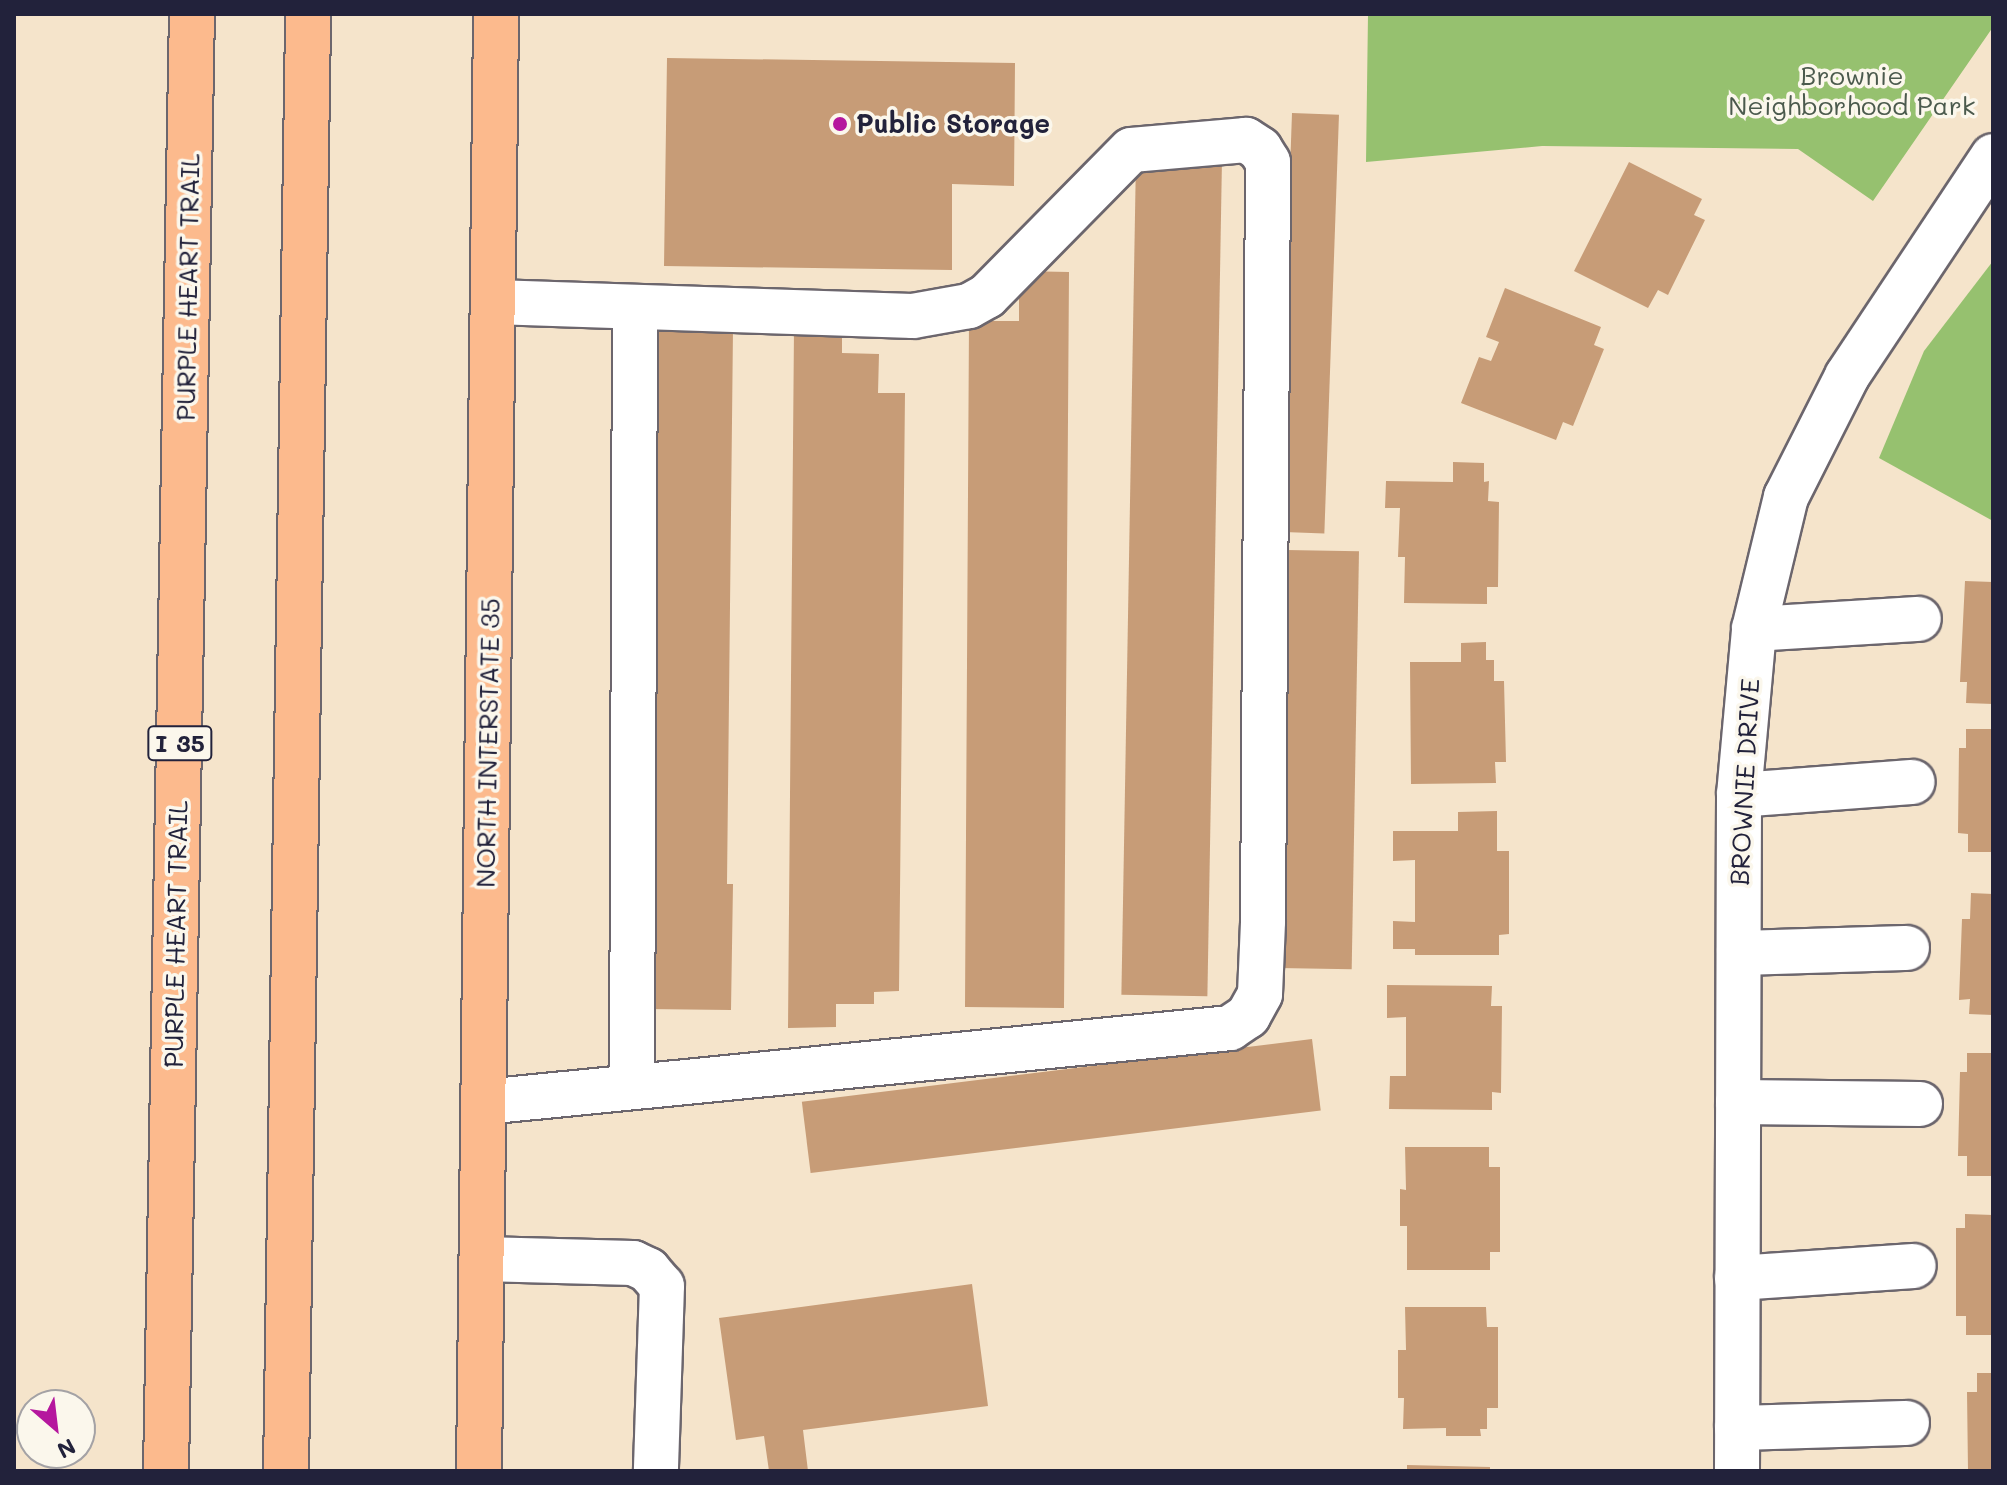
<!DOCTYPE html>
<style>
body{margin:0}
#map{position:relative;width:2007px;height:1485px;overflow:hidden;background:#f5e4cb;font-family:Mali,sans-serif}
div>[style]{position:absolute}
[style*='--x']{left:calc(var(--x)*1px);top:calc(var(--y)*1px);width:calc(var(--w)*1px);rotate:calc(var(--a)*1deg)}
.green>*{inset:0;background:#96c16f}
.building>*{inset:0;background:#c79c77;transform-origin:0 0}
.roads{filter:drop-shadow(2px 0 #6c666d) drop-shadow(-2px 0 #6c666d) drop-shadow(0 2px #6c666d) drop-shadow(0 -2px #6c666d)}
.minor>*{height:44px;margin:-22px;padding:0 22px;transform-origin:22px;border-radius:22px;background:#fff}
.major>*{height:44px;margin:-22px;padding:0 22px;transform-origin:22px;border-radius:22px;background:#fcba8d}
.highway>*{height:44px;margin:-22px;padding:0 22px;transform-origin:22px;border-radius:22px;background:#fcba8d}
.dots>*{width:22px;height:22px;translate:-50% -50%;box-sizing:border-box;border:4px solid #fbf7ec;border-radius:50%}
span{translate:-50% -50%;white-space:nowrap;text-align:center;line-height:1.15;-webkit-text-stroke:7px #fbf7ec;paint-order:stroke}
.shield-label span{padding:2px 6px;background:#fbf7ec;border:2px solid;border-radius:6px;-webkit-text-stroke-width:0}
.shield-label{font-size:24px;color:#22223b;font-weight:700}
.park-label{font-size:26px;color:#4b5a4d}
.poi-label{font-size:26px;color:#22223b;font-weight:700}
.left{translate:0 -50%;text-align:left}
.street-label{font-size:26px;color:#22223b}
.frame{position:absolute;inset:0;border:16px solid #22223b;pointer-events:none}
.north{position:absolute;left:16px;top:1389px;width:80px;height:80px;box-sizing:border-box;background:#fbf7ec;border:2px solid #a4a2a5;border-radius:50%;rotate:152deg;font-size:22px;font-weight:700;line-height:32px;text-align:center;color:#22223b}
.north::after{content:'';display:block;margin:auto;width:28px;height:36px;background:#b5179e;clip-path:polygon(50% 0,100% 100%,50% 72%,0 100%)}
</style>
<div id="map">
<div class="green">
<i style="clip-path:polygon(1368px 14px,1993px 14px,1993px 27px,1873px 201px,1798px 149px,1542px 146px,1366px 162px)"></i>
<i style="clip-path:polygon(1993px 261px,1993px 521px,1879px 458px,1924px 351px)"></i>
</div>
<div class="building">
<i style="clip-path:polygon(667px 58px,1015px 63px,1014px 186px,952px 184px,952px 270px,664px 266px)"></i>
<i style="left:1292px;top:113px;width:47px;height:419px;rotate:2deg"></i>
<i style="left:1136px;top:158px;width:86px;height:837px;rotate:1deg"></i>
<i style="clip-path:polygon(1629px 162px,1702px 199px,1694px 215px,1705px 220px,1668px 295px,1658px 290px,1648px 308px,1574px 271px)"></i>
<i style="clip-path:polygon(1019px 271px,1069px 272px,1064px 1008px,965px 1007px,969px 321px,1019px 321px)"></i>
<i style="clip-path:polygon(1505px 288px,1601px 327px,1594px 345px,1604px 349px,1573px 426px,1563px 422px,1556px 440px,1461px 403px,1479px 357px,1491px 361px,1499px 342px,1486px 337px)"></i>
<i style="clip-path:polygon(794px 328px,842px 328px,842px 353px,879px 354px,878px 393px,905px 393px,899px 991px,874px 992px,874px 1004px,836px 1004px,836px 1027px,788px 1028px)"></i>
<i style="clip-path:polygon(659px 329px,733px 329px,727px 884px,733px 884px,731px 1010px,646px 1009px,653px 884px)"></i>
<i style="clip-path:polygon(1453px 462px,1484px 463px,1484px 482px,1489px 481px,1488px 501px,1499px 502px,1498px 587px,1487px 587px,1487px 604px,1404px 603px,1405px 557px,1398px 557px,1400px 508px,1385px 508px,1386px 481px,1453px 482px)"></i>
<i style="left:1286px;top:550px;width:73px;height:418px;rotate:1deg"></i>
<i style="clip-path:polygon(1965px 581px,1993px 582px,1993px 704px,1966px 703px,1967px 682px,1960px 682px)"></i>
<i style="clip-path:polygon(1486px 642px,1486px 660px,1494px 660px,1494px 681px,1504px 681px,1506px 762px,1495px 762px,1496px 783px,1411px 784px,1410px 662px,1461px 662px,1461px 643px)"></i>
<i style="clip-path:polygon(1966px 729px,1993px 729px,1993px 852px,1968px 852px,1968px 834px,1958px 833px,1959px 748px,1966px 748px)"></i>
<i style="clip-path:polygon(1497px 811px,1497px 851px,1509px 851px,1509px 934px,1499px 935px,1499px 955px,1415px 955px,1415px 949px,1393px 949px,1393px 921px,1415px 922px,1415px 860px,1393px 861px,1393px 831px,1458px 831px,1458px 812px)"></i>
<i style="clip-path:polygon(1971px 893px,1993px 894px,1993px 1015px,1969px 1014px,1970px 999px,1959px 1000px,1962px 919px,1970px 919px)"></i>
<i style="clip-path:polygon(1387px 985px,1492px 986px,1491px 1006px,1502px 1006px,1501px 1093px,1492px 1092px,1492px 1110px,1389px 1109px,1390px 1076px,1406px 1076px,1406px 1017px,1387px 1018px)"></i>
<i style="left:1312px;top:1039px;width:72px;height:514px;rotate:83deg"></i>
<i style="clip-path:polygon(1967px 1053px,1993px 1053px,1993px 1176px,1967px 1176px,1967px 1156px,1958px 1156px,1960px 1072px,1967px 1072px)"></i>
<i style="clip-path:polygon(1405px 1147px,1489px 1147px,1489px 1167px,1500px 1167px,1500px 1252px,1490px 1252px,1490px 1270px,1407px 1270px,1407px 1226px,1400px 1226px,1400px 1189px,1406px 1190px)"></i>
<i style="clip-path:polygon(1965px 1214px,1993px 1215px,1993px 1335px,1966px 1335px,1966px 1316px,1956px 1316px,1956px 1228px,1965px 1228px)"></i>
<i style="clip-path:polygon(972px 1284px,988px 1406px,803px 1430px,808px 1471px,769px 1471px,764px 1436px,736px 1440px,719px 1318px)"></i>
<i style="clip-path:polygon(1405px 1307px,1486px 1307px,1487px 1327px,1498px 1327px,1498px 1408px,1487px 1408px,1487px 1429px,1480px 1429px,1481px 1436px,1446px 1436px,1446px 1428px,1403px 1429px,1404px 1398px,1398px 1398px,1398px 1350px,1406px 1350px)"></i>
<i style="clip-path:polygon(1977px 1373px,1993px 1373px,1993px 1471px,1968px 1471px,1967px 1392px,1977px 1392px)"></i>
<i style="clip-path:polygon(1407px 1465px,1490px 1467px,1490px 1471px,1407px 1471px)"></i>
</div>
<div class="roads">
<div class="minor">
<i style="--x:1754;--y:629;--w:165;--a:-3.5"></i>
<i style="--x:1739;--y:795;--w:174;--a:-4.3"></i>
<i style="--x:1739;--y:953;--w:168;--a:-1.7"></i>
<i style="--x:632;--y:1087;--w:778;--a:-89.78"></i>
<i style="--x:484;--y:1102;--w:750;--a:-5.66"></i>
<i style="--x:1230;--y:1028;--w:22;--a:-34"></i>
<i style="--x:1248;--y:1016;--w:25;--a:-61"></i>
<i style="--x:1260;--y:994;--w:73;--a:-87.6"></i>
<i style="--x:1263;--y:921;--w:759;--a:-89.62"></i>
<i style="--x:1268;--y:162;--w:15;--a:-122"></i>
<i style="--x:1260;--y:149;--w:17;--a:-147"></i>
<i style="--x:1246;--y:140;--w:115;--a:175"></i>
<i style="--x:1131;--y:150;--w:205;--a:134.6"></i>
<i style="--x:987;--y:296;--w:21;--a:151"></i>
<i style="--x:969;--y:306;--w:57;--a:169.9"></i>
<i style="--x:913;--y:316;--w:420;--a:-178.1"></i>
<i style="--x:1738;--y:1102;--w:182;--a:0.6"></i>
<i style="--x:482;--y:1259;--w:151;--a:1.5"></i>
<i style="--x:633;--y:1263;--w:17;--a:25"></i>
<i style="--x:648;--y:1270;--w:21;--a:49"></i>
<i style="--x:662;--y:1286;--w:185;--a:91.9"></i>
<i style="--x:1737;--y:1278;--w:177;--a:-3.9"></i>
<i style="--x:1737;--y:1428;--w:170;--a:-1.7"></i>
<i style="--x:1737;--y:1471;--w:676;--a:-89.83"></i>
<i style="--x:1739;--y:795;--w:167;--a:-84.8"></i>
<i style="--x:1754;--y:629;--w:136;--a:-76.4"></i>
<i style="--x:1786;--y:497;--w:136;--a:-63.2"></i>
<i style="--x:1847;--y:376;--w:264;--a:-56.4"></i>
</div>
<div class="major">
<i style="--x:479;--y:1471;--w:1457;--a:-89.33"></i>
</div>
<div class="highway">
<i style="--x:166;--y:1471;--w:1457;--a:-88.98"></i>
<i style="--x:286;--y:1471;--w:1457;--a:-89.13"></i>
</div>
</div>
<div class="dots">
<i style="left:840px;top:124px;background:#b5179e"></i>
</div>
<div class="shield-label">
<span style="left:180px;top:743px">I 35</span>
</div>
<div class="park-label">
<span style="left:1852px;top:91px">Brownie<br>Neighborhood Park</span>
</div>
<div class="poi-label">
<span class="left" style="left:856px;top:124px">Public Storage</span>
</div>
<div class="street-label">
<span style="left:188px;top:287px;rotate:-89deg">PURPLE HEART TRAIL</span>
<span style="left:488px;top:743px;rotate:-89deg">NORTH INTERSTATE 35</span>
<span style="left:1745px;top:782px;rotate:-87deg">BROWNIE DRIVE</span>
<span style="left:176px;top:934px;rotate:-89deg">PURPLE HEART TRAIL</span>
</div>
<div class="frame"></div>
<div class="north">N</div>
</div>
